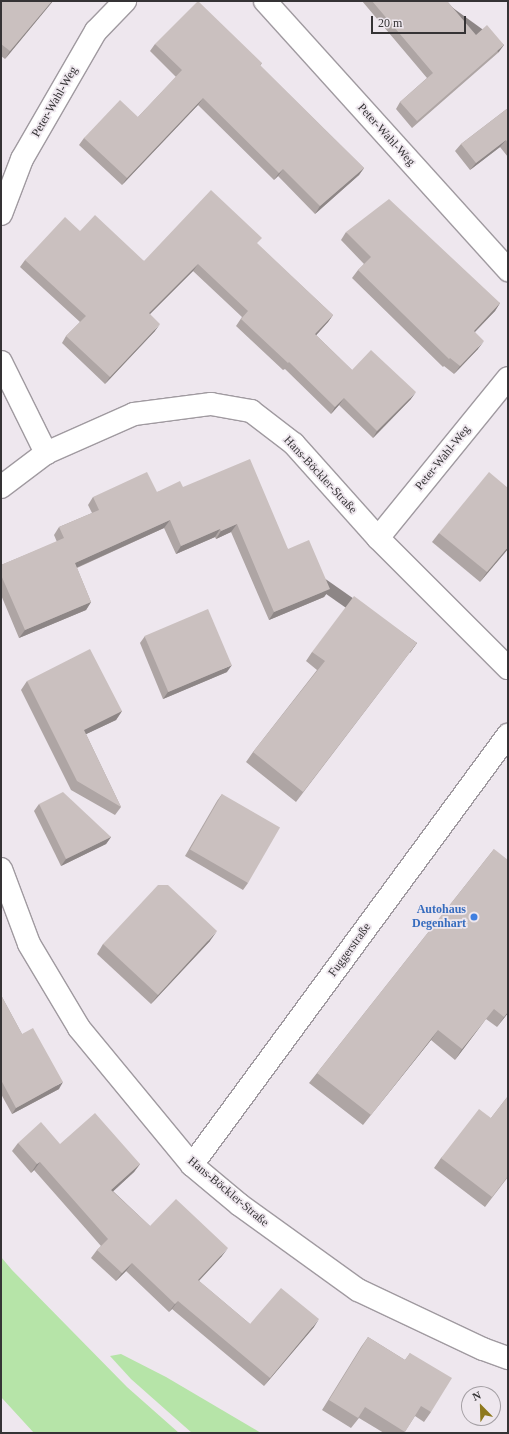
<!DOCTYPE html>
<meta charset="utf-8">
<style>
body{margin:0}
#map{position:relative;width:509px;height:1434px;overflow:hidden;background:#eee7ee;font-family:"Times New Roman",serif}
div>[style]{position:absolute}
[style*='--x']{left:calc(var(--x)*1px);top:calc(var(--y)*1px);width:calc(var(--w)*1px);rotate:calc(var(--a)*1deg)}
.green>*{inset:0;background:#b6e4a8}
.roads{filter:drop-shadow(1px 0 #a09aa0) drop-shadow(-1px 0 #a09aa0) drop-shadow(0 1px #a09aa0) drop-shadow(0 -1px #a09aa0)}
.street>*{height:22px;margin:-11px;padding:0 11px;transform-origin:11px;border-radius:11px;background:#fff}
.wall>*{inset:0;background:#aea5a4}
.shaded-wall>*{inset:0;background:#8d8686;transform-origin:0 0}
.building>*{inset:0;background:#cac0bf;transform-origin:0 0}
.dots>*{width:11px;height:11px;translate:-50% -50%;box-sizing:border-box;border:2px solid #eee7ee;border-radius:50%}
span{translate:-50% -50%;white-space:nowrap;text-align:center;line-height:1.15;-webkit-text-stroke:3.5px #eee7ee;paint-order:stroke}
.street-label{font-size:12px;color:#353335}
.shop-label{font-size:12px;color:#366cbe;font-weight:700}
.right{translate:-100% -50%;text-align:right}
.frame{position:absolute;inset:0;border:2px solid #353335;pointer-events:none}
.north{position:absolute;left:461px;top:1386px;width:40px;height:40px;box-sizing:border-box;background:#eee7ee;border:1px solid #a49fa4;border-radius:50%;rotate:337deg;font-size:11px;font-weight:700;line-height:16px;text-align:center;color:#353335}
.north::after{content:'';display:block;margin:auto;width:14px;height:18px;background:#8e781d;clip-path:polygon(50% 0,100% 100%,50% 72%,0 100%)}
.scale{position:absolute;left:371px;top:16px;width:95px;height:18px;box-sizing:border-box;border:2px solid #353335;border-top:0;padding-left:5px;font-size:12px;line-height:14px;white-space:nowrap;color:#353335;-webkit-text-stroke:3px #eee7ee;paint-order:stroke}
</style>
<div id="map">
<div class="green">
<i style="clip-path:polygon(1px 1257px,12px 1270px,127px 1387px,179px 1433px,34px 1433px,1px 1397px)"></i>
<i style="clip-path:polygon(121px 1354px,166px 1377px,261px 1433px,192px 1433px,131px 1379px,110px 1356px)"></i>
</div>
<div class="roads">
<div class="street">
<i style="--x:265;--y:1;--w:363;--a:47.9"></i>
<i style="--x:1;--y:214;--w:59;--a:-69.1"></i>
<i style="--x:22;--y:159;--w:148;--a:-60"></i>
<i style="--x:96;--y:31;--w:42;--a:-46"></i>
<i style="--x:1;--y:362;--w:102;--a:63.7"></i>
<i style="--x:1;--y:487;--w:56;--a:-37.1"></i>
<i style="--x:46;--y:453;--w:96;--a:-23.9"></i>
<i style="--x:134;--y:414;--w:78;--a:-7.4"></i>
<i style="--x:211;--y:404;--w:41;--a:9.9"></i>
<i style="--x:251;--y:411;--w:54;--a:37.5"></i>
<i style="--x:294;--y:444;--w:126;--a:48.2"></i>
<i style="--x:378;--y:538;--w:184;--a:45"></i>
<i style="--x:378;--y:538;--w:206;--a:-50.9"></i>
<i style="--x:1;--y:869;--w:80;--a:69.5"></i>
<i style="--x:29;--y:944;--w:98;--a:59.2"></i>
<i style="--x:79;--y:1028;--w:178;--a:50.5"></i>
<i style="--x:192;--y:1165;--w:62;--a:39.8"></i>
<i style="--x:240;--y:1205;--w:145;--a:35.8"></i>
<i style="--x:358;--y:1290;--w:138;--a:25.3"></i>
<i style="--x:483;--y:1349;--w:27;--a:20"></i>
<i style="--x:192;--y:1165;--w:534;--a:-53.69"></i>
</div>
</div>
<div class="wall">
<i style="clip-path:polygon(1px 1px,53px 1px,5px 59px,1px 56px)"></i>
<i style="clip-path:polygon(362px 1px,447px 1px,476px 35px,499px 52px,412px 128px,396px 109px,400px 102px,427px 78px)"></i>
<i style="clip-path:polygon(155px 44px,262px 63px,260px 66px,364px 168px,359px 175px,315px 214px,278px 176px,274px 180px,198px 105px,122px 185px,79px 145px,84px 138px,138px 117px,176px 77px,150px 51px)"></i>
<i style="clip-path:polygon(508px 108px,508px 157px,500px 147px,470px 170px,455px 151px,461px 144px)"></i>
<i style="clip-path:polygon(80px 231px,144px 261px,257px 244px,333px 315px,328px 322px,316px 335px,352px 370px,411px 399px,373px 438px,339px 405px,331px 414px,285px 369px,283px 370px,236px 326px,242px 317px,193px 271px,150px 314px,155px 331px,105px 384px,62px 343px,66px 336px,80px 322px,20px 267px,25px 260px)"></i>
<i style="clip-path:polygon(346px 232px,500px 303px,495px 311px,475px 332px,478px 349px,454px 374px,444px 366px,443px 367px,352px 278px,358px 270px,364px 264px,341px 240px)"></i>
<i style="clip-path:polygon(183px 487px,288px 549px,330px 589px,324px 597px,269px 620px,231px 532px,216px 539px,215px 537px,176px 554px,164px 528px,77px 568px,91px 602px,86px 610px,19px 638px,1px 595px,1px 565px,57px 542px,54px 535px,59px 527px,92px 513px,88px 505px,93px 497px,157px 492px)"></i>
<i style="clip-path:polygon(439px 533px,508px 549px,480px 582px,432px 542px)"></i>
<i style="clip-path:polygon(145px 636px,227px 672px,163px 699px,140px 643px)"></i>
<i style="clip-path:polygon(417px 643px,296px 802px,246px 762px,253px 752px,317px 670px,306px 661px,312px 652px)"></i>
<i style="clip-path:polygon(27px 681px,122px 711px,116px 720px,86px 734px,121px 807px,115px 815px,71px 790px,21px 690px)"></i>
<i style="clip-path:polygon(222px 794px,248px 883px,243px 890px,185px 856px,217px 801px)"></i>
<i style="clip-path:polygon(39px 804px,111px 837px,106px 844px,61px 866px,34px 811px)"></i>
<i style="clip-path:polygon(494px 849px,508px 1013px,497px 1027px,486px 1019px,455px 1060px,431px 1040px,363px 1125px,309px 1083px,317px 1073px)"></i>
<i style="clip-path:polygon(210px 941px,151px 1004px,97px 954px,103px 944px)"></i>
<i style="clip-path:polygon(1px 995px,22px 1034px,59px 1089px,12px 1114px,1px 1094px)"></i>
<i style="clip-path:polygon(508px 1096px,508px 1177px,485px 1207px,434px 1168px,441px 1158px,491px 1118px)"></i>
<i style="clip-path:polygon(18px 1143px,60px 1144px,140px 1164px,134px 1172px,113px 1191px,150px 1226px,222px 1256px,199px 1281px,250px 1324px,314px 1327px,264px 1386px,172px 1309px,169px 1312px,126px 1271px,116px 1281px,91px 1258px,97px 1250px,101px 1246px,34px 1170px,31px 1173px,12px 1151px)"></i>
<i style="clip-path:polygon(368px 1337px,405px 1360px,410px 1353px,431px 1412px,424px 1422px,415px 1416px,404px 1433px,384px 1433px,359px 1418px,351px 1428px,322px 1410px,361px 1347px)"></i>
</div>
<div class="shaded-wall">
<i style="clip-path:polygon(52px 1px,53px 1px,5px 59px,10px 51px)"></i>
<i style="left:504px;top:45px;width:9px;height:116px;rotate:126deg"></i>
<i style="clip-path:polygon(203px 98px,198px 105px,122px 185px,127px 178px)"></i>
<i style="clip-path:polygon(506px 140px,500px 147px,470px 170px,476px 163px)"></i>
<i style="clip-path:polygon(364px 168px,359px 175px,315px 214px,320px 206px)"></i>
<i style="clip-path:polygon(283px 169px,278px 176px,274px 180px,279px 173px)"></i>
<i style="clip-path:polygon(198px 264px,193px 271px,144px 320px,149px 313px)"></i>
<i style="clip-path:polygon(500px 303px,495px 311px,468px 339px,474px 331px)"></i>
<i style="clip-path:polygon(333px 315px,328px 322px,311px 341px,315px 334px)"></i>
<i style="clip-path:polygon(160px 324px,155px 331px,105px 384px,110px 377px)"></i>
<i style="clip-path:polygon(484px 341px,478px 349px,454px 374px,460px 366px)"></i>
<i style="clip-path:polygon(416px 392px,411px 399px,373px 438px,377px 431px)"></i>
<i style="clip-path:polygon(344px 398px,339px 405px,331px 414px,335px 407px)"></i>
<i style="clip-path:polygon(170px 520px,164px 528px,69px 571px,75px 563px)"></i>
<i style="clip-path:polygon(237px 524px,231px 532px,216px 539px,221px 531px)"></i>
<i style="clip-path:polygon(220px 529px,215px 537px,176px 554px,181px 546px)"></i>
<i style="clip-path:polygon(508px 547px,508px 549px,480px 582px,487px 572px)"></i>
<i style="clip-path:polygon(330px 589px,324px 597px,269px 620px,274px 612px)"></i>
<i style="clip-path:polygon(91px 602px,86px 610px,19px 638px,25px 630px)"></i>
<i style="left:417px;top:643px;width:12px;height:188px;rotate:125deg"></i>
<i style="clip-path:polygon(232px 665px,227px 672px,163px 699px,168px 692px)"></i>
<i style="clip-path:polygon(122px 711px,116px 720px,78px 738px,84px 730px)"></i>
<i style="clip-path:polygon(111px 837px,106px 844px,61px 866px,66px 859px)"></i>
<i style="clip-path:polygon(217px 931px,210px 941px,151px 1004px,158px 995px)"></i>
<i style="clip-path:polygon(494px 1009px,486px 1019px,455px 1060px,462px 1049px)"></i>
<i style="clip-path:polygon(508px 1012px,508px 1013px,497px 1027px,504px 1017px)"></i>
<i style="clip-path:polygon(438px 1030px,431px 1040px,363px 1125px,371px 1115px)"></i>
<i style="clip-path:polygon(63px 1082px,59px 1089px,12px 1114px,16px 1108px)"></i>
<i style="clip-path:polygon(40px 1162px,34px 1170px,31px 1173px,37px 1164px)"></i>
<i style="clip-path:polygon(140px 1164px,134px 1172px,106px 1198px,111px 1190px)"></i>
<i style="clip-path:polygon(228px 1248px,222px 1256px,192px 1288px,198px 1280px)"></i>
<i style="clip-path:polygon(132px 1263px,126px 1271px,116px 1281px,122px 1273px)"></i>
<i style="clip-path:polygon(178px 1301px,172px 1309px,169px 1312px,175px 1304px)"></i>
<i style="clip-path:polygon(319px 1319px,314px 1327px,264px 1386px,270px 1378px)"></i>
</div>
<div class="building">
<i style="clip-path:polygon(1px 1px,52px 1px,10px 51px,1px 44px)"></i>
<i style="clip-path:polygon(198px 1px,262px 63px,260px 65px,364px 168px,320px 206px,283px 169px,279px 173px,203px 98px,127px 178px,84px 138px,120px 100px,138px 117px,182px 70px,155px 44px)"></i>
<i style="clip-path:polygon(372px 1px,447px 1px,476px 35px,487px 25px,504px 45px,417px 121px,400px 102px,433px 73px)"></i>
<i style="clip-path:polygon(508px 108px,508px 143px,506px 140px,476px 163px,461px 144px)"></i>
<i style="clip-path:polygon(211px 190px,262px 238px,257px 243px,333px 315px,315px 334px,352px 370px,371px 350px,416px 392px,377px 431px,344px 398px,335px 407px,289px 362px,288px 363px,241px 319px,248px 311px,198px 264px,149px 313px,160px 324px,110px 377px,66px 336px,86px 316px,25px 260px,65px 217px,80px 231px,95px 215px,144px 261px)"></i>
<i style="clip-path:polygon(389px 199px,500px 303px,474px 331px,484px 341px,460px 366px,450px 358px,449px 359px,358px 270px,371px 257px,346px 232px)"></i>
<i style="clip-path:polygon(250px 459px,288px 549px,309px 540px,330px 589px,274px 612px,237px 524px,221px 531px,220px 529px,181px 546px,170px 520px,75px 563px,91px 602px,25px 630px,1px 575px,1px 565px,64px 538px,59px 527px,99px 510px,93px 497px,147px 472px,157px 492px,180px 481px,183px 487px)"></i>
<i style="clip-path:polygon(489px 472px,508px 488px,508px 547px,487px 572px,439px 533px)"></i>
<i style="clip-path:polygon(354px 596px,417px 643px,303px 792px,253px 752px,325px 661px,312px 652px)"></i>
<i style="left:208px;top:609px;width:61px;height:69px;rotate:67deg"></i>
<i style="clip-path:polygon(90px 649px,122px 711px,84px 730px,121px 807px,77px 781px,27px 681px)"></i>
<i style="clip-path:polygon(63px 792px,111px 837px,66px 859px,39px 804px)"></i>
<i style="left:222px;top:794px;width:67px;height:64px;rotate:30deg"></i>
<i style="clip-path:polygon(494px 849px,508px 860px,508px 1012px,504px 1017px,494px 1009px,462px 1049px,438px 1030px,371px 1115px,317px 1073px)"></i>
<i style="clip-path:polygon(158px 885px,168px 885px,217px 931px,158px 995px,103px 944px)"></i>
<i style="clip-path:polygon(1px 995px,22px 1034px,33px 1028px,63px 1082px,16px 1108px,1px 1080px)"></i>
<i style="clip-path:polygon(508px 1096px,508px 1176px,492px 1197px,441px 1158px,479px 1109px,491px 1118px)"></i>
<i style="clip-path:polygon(95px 1113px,140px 1164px,111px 1190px,150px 1226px,176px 1199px,228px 1248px,198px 1280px,250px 1324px,281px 1288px,319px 1319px,270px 1378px,178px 1301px,175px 1304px,132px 1263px,122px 1273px,97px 1250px,108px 1239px,40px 1162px,37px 1164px,18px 1143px,41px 1122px,60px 1144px)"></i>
<i style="clip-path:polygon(368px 1337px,405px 1360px,410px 1353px,452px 1378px,431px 1412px,421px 1406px,405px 1432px,365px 1407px,358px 1418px,329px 1400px)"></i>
</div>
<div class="dots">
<i style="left:474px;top:917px;background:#3f7fe0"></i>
</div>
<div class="street-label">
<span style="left:55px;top:102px;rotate:-60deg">Peter-Wahl-Weg</span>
<span style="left:386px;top:135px;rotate:48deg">Peter-Wahl-Weg</span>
<span style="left:443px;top:458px;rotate:-51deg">Peter-Wahl-Weg</span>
<span style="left:320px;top:475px;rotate:47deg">Hans-Böckler-Straße</span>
<span style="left:350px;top:950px;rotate:-54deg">Fuggerstraße</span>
<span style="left:228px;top:1192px;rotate:40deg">Hans-Böckler-Straße</span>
</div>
<div class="shop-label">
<span class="right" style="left:466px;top:917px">Autohaus<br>Degenhart</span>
</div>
<div class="frame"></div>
<div class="north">N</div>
<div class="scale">20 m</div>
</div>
